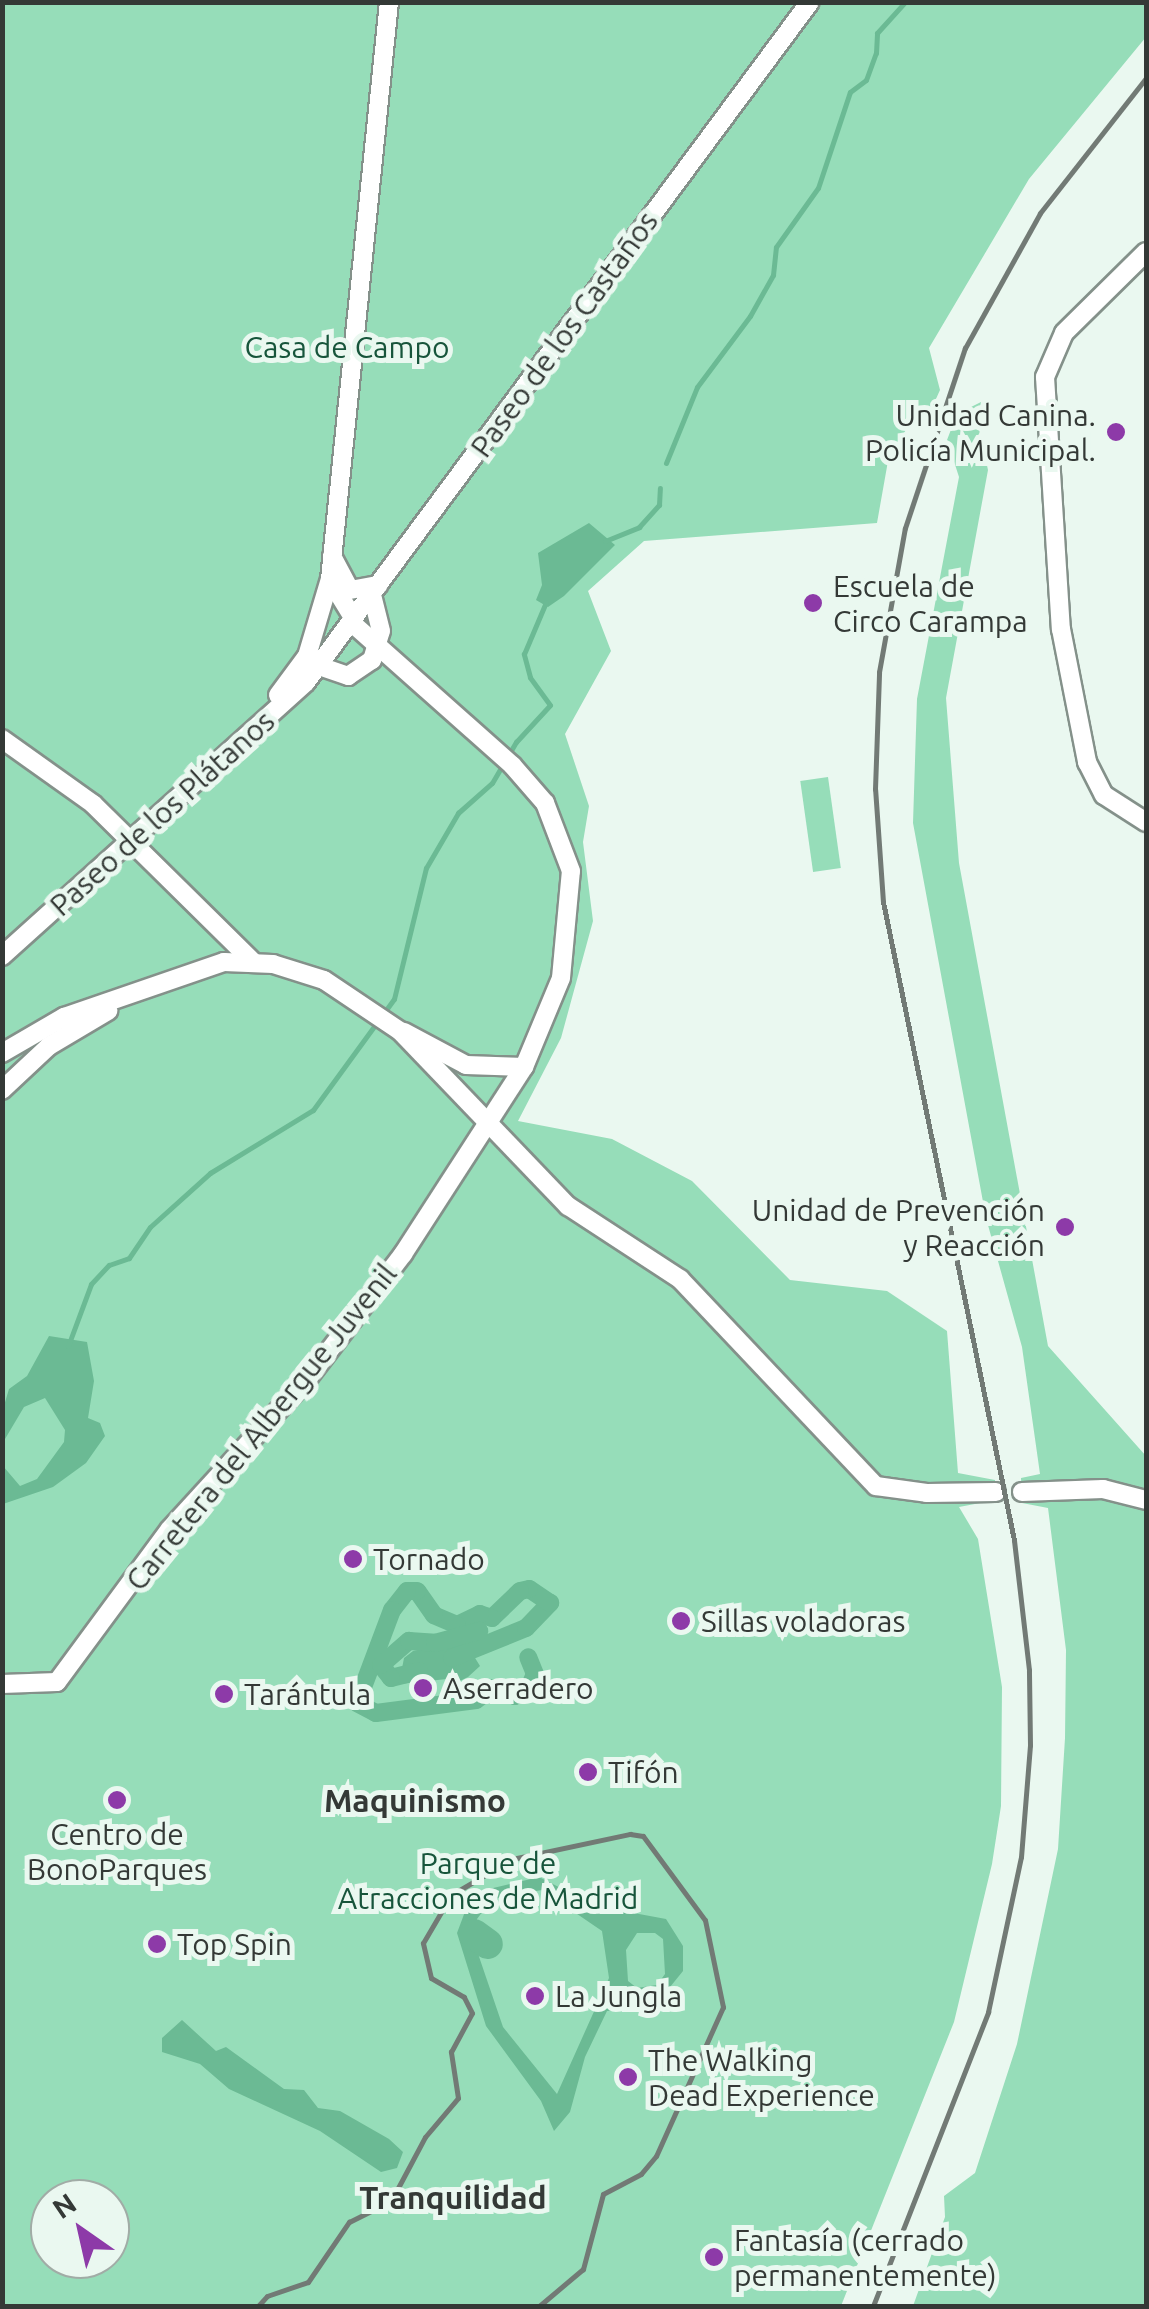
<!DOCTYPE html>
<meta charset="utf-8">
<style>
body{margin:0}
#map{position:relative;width:1149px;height:2309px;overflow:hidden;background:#eaf8f0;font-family:Ubuntu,sans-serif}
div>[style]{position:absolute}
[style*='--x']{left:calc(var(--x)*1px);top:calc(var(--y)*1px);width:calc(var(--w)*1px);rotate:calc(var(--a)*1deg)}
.green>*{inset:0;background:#96ddb9;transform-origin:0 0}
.water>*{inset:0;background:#6bba94}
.stream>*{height:5px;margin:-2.5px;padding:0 2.5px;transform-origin:2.5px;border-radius:2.5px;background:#6bba94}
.canal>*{height:18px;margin:-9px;padding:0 9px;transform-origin:9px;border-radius:9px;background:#6bba94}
.river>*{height:30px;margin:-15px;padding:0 15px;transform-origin:15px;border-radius:15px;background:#6bba94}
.roads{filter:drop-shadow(2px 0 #84918a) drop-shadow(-2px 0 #84918a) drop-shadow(0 2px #84918a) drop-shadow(0 -2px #84918a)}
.street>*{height:18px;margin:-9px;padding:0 9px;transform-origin:9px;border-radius:9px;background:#fff}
.rail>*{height:5px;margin:-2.5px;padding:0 2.5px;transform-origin:2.5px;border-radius:2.5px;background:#727a75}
.dots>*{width:28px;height:28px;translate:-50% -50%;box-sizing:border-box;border:5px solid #eaf8f0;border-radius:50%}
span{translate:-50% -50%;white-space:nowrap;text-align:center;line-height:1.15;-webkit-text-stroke:10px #eaf8f0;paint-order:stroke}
.street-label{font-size:30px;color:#343936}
.park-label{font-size:30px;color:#17553b}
.poi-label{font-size:30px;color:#343936}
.right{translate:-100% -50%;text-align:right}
.left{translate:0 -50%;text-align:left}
.neighbourhood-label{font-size:32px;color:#343936;font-weight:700}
.frame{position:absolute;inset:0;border:5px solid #343936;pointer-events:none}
.north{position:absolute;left:30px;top:2179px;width:100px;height:100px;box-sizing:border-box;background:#eaf8f0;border:2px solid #a1aca6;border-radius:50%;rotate:326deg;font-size:28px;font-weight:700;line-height:40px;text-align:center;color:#343936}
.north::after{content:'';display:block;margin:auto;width:35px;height:45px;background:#8d3aa8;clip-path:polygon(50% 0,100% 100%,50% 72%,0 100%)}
</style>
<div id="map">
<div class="green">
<i style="clip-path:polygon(evenodd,3px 3px,1146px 3px,1146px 37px,1029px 179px,929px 348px,940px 390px,931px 410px,919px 407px,888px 461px,877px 523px,644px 541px,588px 591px,611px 651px,565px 734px,589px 806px,583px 842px,593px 921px,561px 1038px,518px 1121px,612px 1139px,692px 1181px,790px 1280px,887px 1291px,947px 1331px,958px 1473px,995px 1480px,996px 1500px,959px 1507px,978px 1539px,1002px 1687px,1001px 1806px,992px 1864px,954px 2022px,841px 2306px,3px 2306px,3px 3px,50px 2199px,110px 2199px,110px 2259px,50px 2259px,50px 2199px)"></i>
<i style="clip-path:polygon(981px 402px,977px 420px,988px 470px,946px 698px,959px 863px,1048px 1346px,1146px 1456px,1146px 2306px,913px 2306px,945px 2217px,944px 2196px,975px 2173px,1017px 2044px,1058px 1849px,1065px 1738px,1066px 1650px,1048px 1508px,1022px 1503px,1021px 1478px,1040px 1474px,1022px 1347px,986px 1218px,913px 823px,917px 699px,959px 477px,947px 440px,957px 414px)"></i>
<i style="left:828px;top:777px;width:92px;height:28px;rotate:82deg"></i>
</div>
<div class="water">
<i style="clip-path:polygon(589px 523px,615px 545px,564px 596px,548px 607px,536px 600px,542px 585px,538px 553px)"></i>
<i style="clip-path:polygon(evenodd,49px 1336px,87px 1342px,94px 1381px,88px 1418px,100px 1423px,105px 1436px,86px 1463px,53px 1487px,3px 1504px,3px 1409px,9px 1389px,27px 1376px,49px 1336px,45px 1398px,65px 1430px,64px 1442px,37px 1479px,20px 1486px,3px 1466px,5px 1439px,24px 1407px,45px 1398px)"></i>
<i style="clip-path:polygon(464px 1640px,480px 1666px,468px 1677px,452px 1685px,447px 1679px,399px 1684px,404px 1658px,413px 1651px)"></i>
<i style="clip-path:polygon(evenodd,539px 1877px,596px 1906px,666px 1919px,683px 1946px,683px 1971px,653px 2008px,607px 2011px,585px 2057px,570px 2112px,554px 2131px,541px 2101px,486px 2026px,457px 1933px,466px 1909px,489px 1889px,539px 1877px,542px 1890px,602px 1931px,609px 1978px,557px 2094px,503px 2027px,473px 1939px,477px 1919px,492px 1899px,542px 1890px,539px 1877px,655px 1933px,663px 1939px,665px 1974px,657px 1985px,637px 1988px,628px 1981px,626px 1950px,637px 1933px,655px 1933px)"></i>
<i style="clip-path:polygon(182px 2020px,216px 2051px,226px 2047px,284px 2089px,304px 2090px,318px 2108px,340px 2111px,389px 2139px,403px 2152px,397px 2168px,381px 2172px,320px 2131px,229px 2089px,200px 2064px,162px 2052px,162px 2038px)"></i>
</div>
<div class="stream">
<i style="--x:666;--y:463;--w:82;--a:-67.8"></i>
<i style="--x:697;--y:387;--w:89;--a:-53.3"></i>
<i style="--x:750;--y:316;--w:47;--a:-60.7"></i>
<i style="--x:773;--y:275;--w:28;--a:-84"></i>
<i style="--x:776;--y:247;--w:72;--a:-54.6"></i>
<i style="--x:818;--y:188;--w:101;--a:-71.6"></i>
<i style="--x:850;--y:92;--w:20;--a:-37"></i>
<i style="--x:866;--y:80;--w:29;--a:-70"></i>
<i style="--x:876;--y:53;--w:20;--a:-87"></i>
<i style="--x:877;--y:33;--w:42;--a:-47.9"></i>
<i style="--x:605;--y:541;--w:37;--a:-22"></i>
<i style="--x:639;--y:527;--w:30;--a:-48"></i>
<i style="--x:659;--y:505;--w:17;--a:-87"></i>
<i style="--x:68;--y:1346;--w:66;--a:-69.6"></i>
<i style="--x:91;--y:1284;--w:26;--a:-47"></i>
<i style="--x:109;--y:1265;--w:21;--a:-19"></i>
<i style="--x:129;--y:1258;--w:37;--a:-56"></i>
<i style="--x:150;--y:1227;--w:81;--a:-42"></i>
<i style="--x:210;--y:1173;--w:121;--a:-31.5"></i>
<i style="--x:313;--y:1110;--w:137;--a:-53.9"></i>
<i style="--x:394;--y:999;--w:135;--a:-76.3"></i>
<i style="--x:426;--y:868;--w:64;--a:-59.8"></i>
<i style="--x:458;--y:813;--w:45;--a:-41.4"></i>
<i style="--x:492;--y:783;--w:48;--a:-59.7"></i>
<i style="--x:516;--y:742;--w:50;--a:-47.4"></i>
<i style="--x:550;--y:705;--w:34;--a:-126"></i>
<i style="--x:530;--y:677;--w:24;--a:-105"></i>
<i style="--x:524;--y:654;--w:56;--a:-67.1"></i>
</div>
<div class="canal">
<i style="--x:452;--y:1658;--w:80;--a:-22.1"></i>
<i style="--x:526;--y:1628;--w:35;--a:-46"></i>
<i style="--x:550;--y:1603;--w:25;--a:-146"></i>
<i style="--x:529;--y:1589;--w:9;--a:167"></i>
<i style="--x:520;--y:1591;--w:39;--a:136"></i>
<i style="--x:492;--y:1618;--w:13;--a:-162"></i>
<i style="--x:480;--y:1614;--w:25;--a:154"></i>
<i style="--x:457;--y:1625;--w:25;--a:-157"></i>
<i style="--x:434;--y:1615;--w:29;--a:-125"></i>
<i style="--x:417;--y:1591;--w:10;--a:180"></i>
<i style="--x:407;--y:1591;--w:24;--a:128"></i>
<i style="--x:392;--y:1610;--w:99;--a:110.6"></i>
<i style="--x:357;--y:1703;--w:21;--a:28"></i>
<i style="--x:376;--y:1713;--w:101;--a:-7.4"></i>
<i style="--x:476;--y:1700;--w:21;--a:-35"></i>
<i style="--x:493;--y:1688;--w:23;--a:20"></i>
<i style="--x:515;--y:1696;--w:16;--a:-30"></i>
<i style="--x:529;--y:1688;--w:15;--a:-67"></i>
<i style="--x:535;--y:1674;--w:18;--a:-112"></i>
<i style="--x:419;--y:1671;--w:29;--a:166"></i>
<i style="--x:391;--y:1678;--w:16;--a:-128"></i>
<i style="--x:381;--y:1665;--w:37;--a:-41"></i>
<i style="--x:409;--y:1641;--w:26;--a:4"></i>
<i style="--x:435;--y:1643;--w:46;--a:-15.3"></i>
</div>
<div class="river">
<i style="--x:474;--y:1934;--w:17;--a:36"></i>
</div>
<div class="roads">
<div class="street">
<i style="--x:1146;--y:252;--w:115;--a:135.4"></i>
<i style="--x:1064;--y:333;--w:48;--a:113.4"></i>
<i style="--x:1045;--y:377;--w:253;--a:86.4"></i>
<i style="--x:1061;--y:629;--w:136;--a:78.9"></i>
<i style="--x:1087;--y:762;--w:37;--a:63"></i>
<i style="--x:1104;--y:795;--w:50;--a:32.7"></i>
<i style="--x:332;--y:556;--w:38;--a:62"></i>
<i style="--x:350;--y:590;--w:29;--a:-10"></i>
<i style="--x:330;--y:580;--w:46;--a:58.4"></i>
<i style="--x:319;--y:666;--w:31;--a:19"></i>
<i style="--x:348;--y:676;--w:29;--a:-34"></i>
<i style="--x:372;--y:660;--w:30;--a:-73"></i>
<i style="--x:381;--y:631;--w:38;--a:-104"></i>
<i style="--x:278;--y:695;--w:49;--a:-53.4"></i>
<i style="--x:307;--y:656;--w:80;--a:-73.4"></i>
<i style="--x:330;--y:579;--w:580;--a:-84.16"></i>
<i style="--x:2;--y:739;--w:112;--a:35.5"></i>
<i style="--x:93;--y:804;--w:225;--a:44.6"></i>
<i style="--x:2;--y:956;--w:409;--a:-42"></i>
<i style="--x:306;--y:682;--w:846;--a:-53.46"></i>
<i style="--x:404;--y:1032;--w:70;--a:28"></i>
<i style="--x:466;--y:1065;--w:58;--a:2"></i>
<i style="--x:2;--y:1053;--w:72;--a:-30.1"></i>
<i style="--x:64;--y:1017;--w:169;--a:-19"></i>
<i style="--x:224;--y:962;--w:49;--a:2.3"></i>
<i style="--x:273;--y:964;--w:53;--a:17.4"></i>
<i style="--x:324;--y:980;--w:92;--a:33.9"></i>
<i style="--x:400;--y:1031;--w:243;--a:46.2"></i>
<i style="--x:568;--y:1206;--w:134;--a:33.1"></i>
<i style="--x:680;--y:1279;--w:285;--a:46.6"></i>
<i style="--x:876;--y:1486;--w:51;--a:7.8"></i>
<i style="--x:927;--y:1493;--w:69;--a:-0.8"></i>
<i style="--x:2;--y:1090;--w:64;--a:-43.1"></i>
<i style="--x:49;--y:1046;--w:69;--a:-30.7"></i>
<i style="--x:1022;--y:1492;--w:81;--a:-2.1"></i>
<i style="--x:1103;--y:1489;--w:44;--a:14.3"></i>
<i style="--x:2;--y:1684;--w:55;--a:-2.1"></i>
<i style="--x:57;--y:1682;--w:190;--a:-53.6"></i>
<i style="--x:170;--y:1529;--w:206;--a:-47.6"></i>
<i style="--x:309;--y:1377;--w:155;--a:-52.6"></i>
<i style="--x:403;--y:1254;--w:223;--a:-57.1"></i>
<i style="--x:524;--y:1067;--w:96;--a:-67.4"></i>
<i style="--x:561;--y:978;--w:107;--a:-84.7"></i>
<i style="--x:571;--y:871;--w:73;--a:-110.9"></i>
<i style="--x:545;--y:803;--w:50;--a:-131"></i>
<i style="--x:512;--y:765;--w:214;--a:-138.4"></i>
</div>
</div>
<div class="rail">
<i style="--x:258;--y:2306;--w:13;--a:-48"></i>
<i style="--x:267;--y:2296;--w:43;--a:-18.9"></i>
<i style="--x:308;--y:2282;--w:73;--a:-55.7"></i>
<i style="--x:349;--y:2222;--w:47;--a:-26.6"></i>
<i style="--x:391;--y:2201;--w:72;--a:-62"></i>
<i style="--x:425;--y:2137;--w:51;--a:-49.8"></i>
<i style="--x:458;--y:2098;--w:47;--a:-98.7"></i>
<i style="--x:451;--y:2052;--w:44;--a:-61.7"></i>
<i style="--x:472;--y:2013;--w:18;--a:-117"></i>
<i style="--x:464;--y:1997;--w:38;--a:-150"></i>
<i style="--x:431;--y:1978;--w:36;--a:-103"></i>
<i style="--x:423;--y:1943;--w:56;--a:-59.7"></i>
<i style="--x:451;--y:1895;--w:71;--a:-30.5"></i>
<i style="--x:512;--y:1859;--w:121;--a:-12"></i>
<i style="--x:630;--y:1834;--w:13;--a:9"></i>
<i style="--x:643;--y:1836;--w:104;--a:53.6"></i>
<i style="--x:705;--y:1920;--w:89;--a:78.3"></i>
<i style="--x:723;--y:2007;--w:163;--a:114.2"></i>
<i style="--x:656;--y:2156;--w:23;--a:130"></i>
<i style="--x:641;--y:2174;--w:43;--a:152.2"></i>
<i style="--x:603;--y:2194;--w:78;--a:104.9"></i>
<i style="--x:583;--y:2269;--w:57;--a:139.9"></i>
<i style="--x:873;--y:2306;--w:316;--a:-68.6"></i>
<i style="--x:988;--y:2012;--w:158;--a:-78"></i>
<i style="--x:1021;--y:1857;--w:112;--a:-85.4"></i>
<i style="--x:1030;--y:1745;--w:75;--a:-90.8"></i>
<i style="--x:1029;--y:1670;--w:131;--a:-96.6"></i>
<i style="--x:1014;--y:1540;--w:651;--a:-101.6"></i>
<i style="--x:883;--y:902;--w:113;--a:-94"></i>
<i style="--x:875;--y:789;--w:117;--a:-88"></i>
<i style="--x:879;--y:672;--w:146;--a:-79.8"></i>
<i style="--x:905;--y:528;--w:190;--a:-71.6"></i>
<i style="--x:965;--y:348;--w:154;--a:-60.9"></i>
<i style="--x:1040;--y:213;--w:172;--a:-51.9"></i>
</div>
<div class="dots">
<i style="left:1116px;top:432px;background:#8d3aa8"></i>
<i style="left:813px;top:603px;background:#8d3aa8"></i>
<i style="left:1065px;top:1227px;background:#8d3aa8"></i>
<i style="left:353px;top:1559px;background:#8d3aa8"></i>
<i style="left:681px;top:1621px;background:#8d3aa8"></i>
<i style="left:423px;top:1688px;background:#8d3aa8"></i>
<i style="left:224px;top:1694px;background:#8d3aa8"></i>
<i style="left:588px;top:1772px;background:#8d3aa8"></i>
<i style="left:117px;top:1800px;background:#8d3aa8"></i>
<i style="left:157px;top:1944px;background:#8d3aa8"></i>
<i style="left:535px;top:1996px;background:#8d3aa8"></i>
<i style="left:628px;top:2077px;background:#8d3aa8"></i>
<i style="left:714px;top:2257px;background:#8d3aa8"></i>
</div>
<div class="street-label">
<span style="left:564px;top:334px;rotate:-54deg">Paseo de los Castaños</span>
<span style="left:162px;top:813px;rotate:-42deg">Paseo de los Plátanos</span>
<span style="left:261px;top:1427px;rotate:-51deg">Carretera del Albergue Juvenil</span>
</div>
<div class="park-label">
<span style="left:347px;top:347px">Casa de Campo</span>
<span style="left:488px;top:1880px">Parque de<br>Atracciones de Madrid</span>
</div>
<div class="poi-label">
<span class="right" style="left:1096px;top:432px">Unidad Canina.<br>Policía Municipal.</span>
<span class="left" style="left:833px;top:603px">Escuela de<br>Circo Carampa</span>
<span class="right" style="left:1045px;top:1227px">Unidad de Prevención<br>y Reacción</span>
<span class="left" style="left:373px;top:1559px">Tornado</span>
<span class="left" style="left:701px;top:1621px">Sillas voladoras</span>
<span class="left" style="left:443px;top:1688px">Aserradero</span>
<span class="left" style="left:244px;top:1694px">Tarántula</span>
<span class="left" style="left:608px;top:1772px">Tifón</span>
<span style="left:117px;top:1851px">Centro de<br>BonoParques</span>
<span class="left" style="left:177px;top:1944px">Top Spin</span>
<span class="left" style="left:555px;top:1996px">La Jungla</span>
<span class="left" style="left:648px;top:2077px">The Walking<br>Dead Experience</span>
<span class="left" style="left:734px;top:2257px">Fantasía (cerrado<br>permanentemente)</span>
</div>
<div class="neighbourhood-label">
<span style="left:415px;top:1800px">Maquinismo</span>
<span style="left:453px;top:2197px">Tranquilidad</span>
</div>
<div class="frame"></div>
<div class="north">N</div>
</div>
